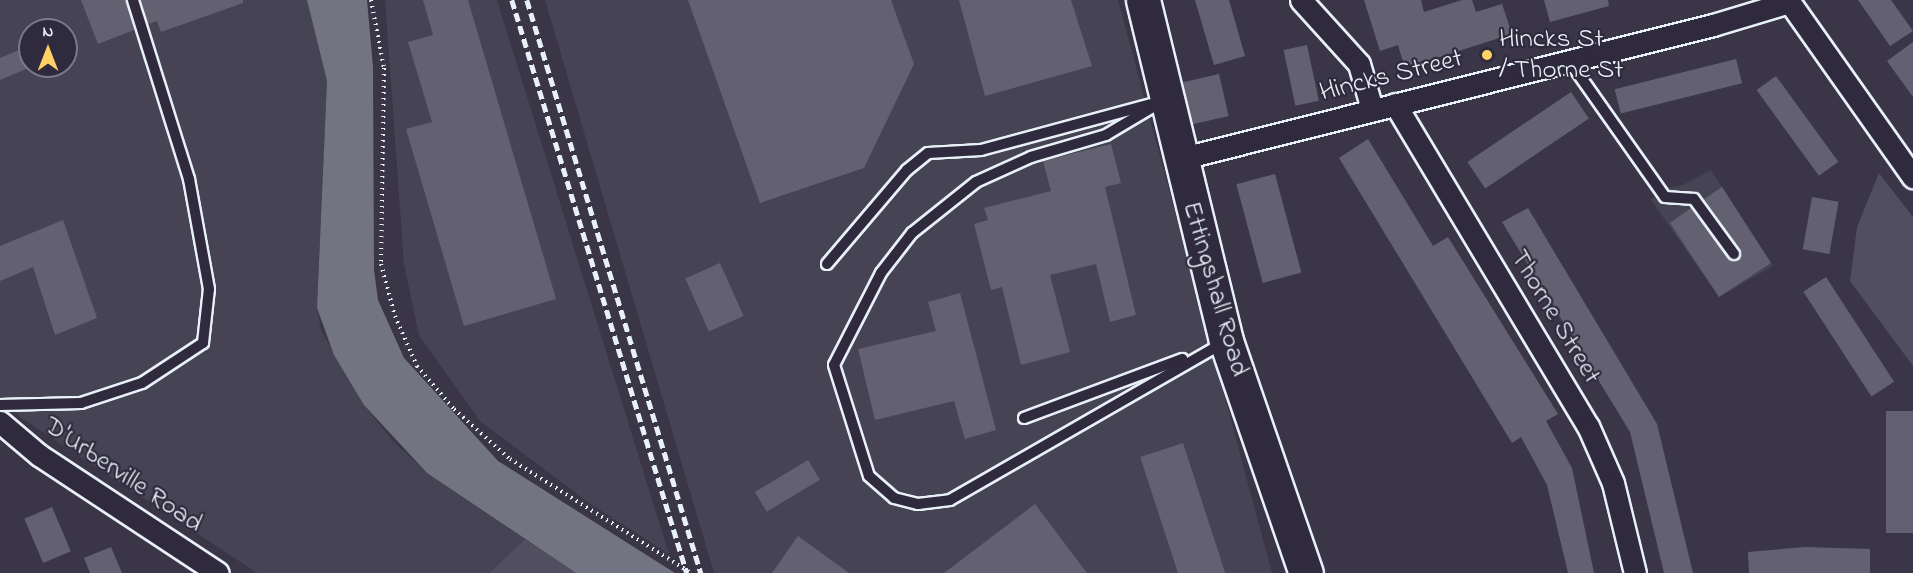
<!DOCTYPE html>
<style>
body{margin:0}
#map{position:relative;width:1913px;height:573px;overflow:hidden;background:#3a3648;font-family:"Indie Flower",sans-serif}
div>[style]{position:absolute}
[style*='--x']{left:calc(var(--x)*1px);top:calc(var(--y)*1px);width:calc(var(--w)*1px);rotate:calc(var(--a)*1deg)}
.built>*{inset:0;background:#464354}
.green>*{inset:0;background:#504e5f}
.water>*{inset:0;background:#737482}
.building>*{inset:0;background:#636171;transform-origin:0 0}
.path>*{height:4px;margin-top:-2px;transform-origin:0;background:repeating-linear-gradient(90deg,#e8f1f8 0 1.5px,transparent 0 6px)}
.roads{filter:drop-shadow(2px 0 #e8f1f8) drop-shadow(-2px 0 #e8f1f8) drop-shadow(0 2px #e8f1f8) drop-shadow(0 -2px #e8f1f8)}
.lane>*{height:10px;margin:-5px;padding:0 5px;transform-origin:5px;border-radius:5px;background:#2f2a3d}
.street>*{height:21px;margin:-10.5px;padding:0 10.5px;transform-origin:10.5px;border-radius:10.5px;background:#2f2a3d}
.primary>*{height:33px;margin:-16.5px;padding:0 16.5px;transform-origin:16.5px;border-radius:16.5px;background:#2f2a3d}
.rail>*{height:4.5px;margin-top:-2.25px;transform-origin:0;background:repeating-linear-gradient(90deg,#e8f1f8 0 9px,transparent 0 13.5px)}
.dots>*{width:16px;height:16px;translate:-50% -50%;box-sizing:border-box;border:3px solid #2f2a3d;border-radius:50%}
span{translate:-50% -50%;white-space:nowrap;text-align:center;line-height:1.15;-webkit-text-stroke:4.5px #2f2a3d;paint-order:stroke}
.poi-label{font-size:27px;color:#e8f1f8}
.left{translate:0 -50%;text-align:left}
.street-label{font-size:27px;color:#e8f1f8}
.north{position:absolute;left:18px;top:18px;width:60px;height:60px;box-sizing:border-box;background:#2f2a3d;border:2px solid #797a88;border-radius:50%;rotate:0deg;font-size:16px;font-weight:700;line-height:24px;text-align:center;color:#e8f1f8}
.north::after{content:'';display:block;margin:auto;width:21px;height:27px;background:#ffd166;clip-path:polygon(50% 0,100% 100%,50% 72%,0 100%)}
</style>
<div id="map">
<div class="built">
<i style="clip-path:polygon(evenodd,0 0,307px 0,327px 81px,317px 308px,321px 330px,364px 405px,392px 440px,427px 473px,525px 539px,489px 573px,257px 573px,20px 417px,0 397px,0 0,30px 30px,66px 30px,66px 66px,30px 66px,30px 30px)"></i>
<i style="clip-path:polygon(385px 0,497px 0,669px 554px,592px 505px,480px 421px,419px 335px,404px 264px)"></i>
<i style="clip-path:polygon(545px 0,1118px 0,1272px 573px,714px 573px)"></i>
<i style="clip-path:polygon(1711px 170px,1773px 266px,1719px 297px,1651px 200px,1663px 189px,1683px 185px)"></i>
</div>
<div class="green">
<i style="clip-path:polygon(1879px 173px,1913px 217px,1913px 366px,1850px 281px,1857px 227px)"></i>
<i style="clip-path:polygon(525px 539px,576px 573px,489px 573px)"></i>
</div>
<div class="water">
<i style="clip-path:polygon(307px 0,367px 0,373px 67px,374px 270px,378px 300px,404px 358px,498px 461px,675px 573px,576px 573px,427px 473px,364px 405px,334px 355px,317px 308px,327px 81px)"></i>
</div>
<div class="building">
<i style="clip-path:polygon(81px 0,126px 0,134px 30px,98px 44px)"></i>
<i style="clip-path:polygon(141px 0,243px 0,243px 3px,161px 32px,157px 21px,148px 24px)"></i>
<i style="clip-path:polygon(423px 0,468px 0,556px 299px,464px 326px,406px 129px,432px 122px,408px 42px,433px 35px)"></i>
<i style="clip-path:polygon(688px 0,891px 0,914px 64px,864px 168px,760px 203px)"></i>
<i style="clip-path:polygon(959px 0,1071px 0,1092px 66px,985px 96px)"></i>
<i style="clip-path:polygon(1195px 0,1229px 0,1245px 56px,1214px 65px)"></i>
<i style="clip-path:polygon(1364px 0,1421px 0,1424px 12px,1462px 0,1472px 0,1476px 12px,1502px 4px,1512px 34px,1405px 68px,1398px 45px,1380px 51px)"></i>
<i style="clip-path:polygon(1544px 0,1608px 0,1609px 6px,1550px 22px)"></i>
<i style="clip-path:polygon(1858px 0,1891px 0,1913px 31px,1890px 46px)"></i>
<i style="clip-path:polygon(1913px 42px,1913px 97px,1887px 61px)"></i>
<i style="left:1307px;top:45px;width:57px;height:24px;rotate:78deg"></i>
<i style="clip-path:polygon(26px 47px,33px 66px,0 80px,0 58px)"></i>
<i style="left:1736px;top:59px;width:25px;height:125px;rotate:76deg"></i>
<i style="left:1219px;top:74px;width:43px;height:37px;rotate:77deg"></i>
<i style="left:1776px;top:76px;width:106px;height:24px;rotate:54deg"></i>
<i style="left:1571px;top:92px;width:32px;height:125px;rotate:56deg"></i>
<i style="clip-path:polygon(1368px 139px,1433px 246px,1448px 237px,1558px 414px,1546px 421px,1572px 468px,1594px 573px,1568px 573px,1547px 485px,1521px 437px,1512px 443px,1339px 158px)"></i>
<i style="clip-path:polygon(1111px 144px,1121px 183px,1105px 187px,1136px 315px,1110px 322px,1096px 264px,1050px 275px,1070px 352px,1021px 365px,1002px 287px,991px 290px,974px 224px,988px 220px,984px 208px,1051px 191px,1043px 161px)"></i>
<i style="left:1275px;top:174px;width:102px;height:40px;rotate:75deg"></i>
<i style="clip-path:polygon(1722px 187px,1771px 263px,1719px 297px,1670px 223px,1691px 208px,1728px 258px,1738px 260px,1740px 250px,1704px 199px)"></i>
<i style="left:1812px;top:197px;width:27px;height:53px;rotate:10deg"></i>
<i style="clip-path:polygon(1528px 208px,1657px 424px,1693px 573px,1664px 573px,1630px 432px,1502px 222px)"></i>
<i style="clip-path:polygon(63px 220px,97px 318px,55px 335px,33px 267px,0 281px,0 246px)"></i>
<i style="left:720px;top:263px;width:58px;height:38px;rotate:66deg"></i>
<i style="left:1826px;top:277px;width:125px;height:27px;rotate:57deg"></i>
<i style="clip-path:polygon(960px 293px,996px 430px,965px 439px,954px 401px,875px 420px,858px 349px,936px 331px,928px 302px)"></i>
<i style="left:1886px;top:411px;width:27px;height:122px"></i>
<i style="left:1183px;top:443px;width:137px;height:45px;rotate:72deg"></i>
<i style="left:808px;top:460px;width:23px;height:62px;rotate:59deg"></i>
<i style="clip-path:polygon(1035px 504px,1087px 573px,944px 573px)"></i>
<i style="left:52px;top:507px;width:48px;height:30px;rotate:67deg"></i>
<i style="clip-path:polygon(798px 536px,849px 573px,772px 573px)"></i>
<i style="clip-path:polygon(111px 547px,122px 573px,90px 573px,84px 558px)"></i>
<i style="clip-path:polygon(1805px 547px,1870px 549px,1870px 573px,1749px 573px,1748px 552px)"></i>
</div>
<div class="path">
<i style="--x:371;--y:0;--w:69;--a:79.2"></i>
<i style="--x:384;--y:68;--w:196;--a:90.9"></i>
<i style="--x:381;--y:264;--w:54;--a:74.9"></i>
<i style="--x:395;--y:316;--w:55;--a:66.3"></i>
<i style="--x:417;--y:366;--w:57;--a:49.3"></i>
<i style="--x:454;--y:409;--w:75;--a:41.8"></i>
<i style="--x:510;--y:459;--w:214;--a:32.2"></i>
</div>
<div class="roads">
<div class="lane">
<i style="--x:1570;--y:62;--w:165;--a:54.9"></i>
<i style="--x:1665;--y:197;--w:29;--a:4"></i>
<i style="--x:1694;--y:199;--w:68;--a:54"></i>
<i style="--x:1163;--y:101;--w:66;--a:149.2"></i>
<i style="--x:1106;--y:135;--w:78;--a:163.7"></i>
<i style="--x:1031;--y:157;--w:60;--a:155.6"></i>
<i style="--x:976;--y:182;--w:82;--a:141.4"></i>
<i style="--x:912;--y:233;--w:51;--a:127.8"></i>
<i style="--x:881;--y:273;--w:103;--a:117.1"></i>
<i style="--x:834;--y:365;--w:116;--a:72.5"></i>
<i style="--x:869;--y:476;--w:33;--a:41"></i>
<i style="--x:894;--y:498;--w:25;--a:14"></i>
<i style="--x:918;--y:504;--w:32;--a:-7"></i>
<i style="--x:950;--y:500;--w:315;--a:-29.9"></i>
<i style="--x:827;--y:264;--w:123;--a:-49.6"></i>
<i style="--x:907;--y:170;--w:27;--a:-39"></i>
<i style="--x:928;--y:153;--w:53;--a:-3.2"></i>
<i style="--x:981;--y:150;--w:176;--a:-15.1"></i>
<i style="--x:0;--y:405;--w:81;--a:-1.4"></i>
<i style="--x:81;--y:403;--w:64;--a:-18.2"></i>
<i style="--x:142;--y:383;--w:73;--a:-33.3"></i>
<i style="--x:203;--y:343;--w:54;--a:-83.7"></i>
<i style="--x:209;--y:289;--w:112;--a:-100.3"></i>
<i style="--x:189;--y:179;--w:188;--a:-107.4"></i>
<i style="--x:1024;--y:418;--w:169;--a:-20.5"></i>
</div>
<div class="street">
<i style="--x:1301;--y:0;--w:86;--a:47.8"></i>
<i style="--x:1359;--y:64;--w:47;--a:73.9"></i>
<i style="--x:1788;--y:0;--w:217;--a:54.8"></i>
<i style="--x:1395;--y:104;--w:375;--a:59.1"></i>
<i style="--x:1588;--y:426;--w:62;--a:66.3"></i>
<i style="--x:1613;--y:483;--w:93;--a:76.3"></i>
<i style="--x:1179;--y:159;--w:551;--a:-14.09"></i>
<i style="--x:1713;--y:25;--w:79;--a:-16.8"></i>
<i style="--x:0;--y:422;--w:51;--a:40.2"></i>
<i style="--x:39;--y:455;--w:214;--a:33.4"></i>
</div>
<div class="primary">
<i style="--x:1143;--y:0;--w:351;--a:76.3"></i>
<i style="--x:1226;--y:341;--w:245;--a:71"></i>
</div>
</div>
<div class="rail">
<i style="--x:512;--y:0;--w:599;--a:73.02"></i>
<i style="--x:527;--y:0;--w:599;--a:73.11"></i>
</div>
<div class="dots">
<i style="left:1487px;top:55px;background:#ffd166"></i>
</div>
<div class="poi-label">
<span class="left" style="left:1499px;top:55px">Hincks St<br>/ Thorne St</span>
</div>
<div class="street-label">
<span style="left:1391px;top:76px;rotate:-14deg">Hincks Street</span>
<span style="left:1215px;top:289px;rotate:74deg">Ettingshall Road</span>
<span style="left:1555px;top:317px;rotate:59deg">Thorne Street</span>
<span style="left:123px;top:475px;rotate:34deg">D'Urberville Road</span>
</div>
<div class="north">N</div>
</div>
